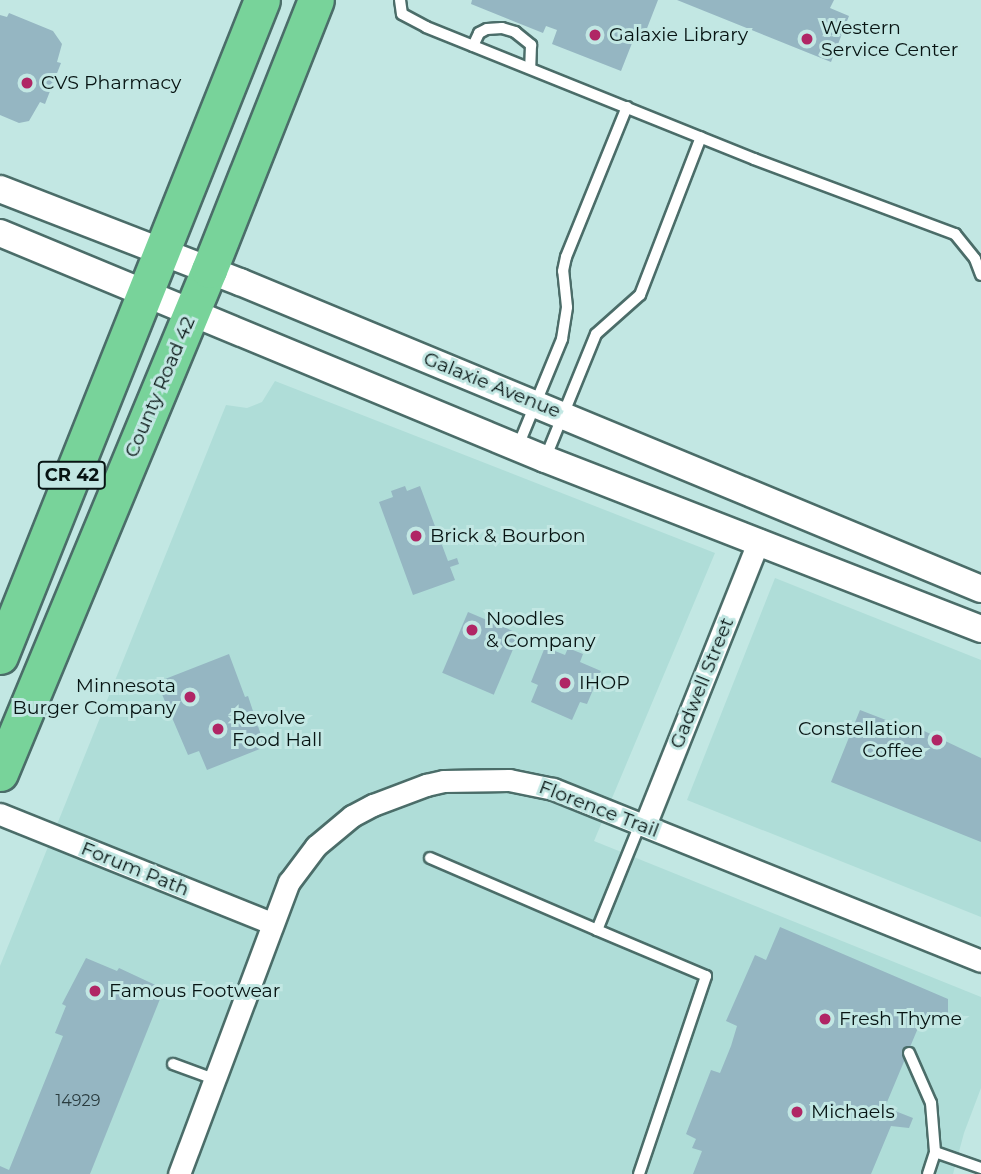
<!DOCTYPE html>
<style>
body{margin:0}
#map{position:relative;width:981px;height:1174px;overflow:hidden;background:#c2e7e3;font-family:Montserrat,sans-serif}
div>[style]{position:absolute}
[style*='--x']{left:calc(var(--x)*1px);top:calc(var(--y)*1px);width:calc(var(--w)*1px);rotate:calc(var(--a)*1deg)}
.built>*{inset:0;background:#afddd8}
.building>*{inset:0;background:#95b6c2;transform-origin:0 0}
.roads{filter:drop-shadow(2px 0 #4b6d69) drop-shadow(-2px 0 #4b6d69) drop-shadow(0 2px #4b6d69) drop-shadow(0 -2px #4b6d69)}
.service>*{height:10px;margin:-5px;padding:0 5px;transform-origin:5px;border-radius:5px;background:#fff}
.minor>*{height:21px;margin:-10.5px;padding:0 10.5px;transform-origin:10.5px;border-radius:10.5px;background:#fff}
.tertiary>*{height:26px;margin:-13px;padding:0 13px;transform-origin:13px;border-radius:13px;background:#fff}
.trunk>*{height:35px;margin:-17.5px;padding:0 17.5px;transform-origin:17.5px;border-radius:17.5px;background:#78d39a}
.dots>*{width:19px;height:19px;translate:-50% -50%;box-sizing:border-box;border:4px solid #c2e7e3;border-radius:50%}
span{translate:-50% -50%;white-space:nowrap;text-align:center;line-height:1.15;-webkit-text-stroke:6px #c2e7e3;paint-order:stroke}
.number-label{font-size:16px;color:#2a3c3f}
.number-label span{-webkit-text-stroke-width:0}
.shield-label span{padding:2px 5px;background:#c2e7e3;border:2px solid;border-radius:5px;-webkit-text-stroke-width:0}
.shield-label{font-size:18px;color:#071413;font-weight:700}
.poi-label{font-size:19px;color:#071413}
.left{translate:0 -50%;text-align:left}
.right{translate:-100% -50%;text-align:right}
.street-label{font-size:19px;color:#071413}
</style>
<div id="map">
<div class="built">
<i style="clip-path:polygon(275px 381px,715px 553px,594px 841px,981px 997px,981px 1088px,964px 1133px,953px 1174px,0 1174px,0 966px,226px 405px,247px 408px,262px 402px)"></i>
<i style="clip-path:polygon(775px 578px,981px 660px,981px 917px,687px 800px)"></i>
</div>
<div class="building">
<i style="clip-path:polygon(472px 0,658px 0,644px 36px,636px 33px,621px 71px,552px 44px,557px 30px,546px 26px,543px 33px,471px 4px)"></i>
<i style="clip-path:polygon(677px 0,834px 0,830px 8px,849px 16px,831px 62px)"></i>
<i style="clip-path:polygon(9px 13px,53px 31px,62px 44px,57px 62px,61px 63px,45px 104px,40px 102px,29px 121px,19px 123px,0 115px,0 15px,7px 17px)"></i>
<i style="clip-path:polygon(405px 486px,407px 491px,420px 486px,448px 561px,457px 558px,459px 564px,450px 567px,455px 580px,413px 595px,379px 502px,393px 497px,391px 491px)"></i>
<i style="left:468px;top:612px;width:56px;height:66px;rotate:23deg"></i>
<i style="clip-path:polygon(545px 647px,565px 655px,568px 648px,583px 654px,580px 662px,601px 671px,587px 704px,580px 702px,572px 720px,531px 702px,538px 685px,531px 682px)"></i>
<i style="clip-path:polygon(229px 654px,245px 697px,248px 696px,265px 747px,207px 770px,199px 751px,188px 755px,158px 685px,161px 684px,160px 681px)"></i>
<i style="clip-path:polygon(860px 710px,899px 725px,920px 729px,981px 758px,981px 842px,831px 782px)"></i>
<i style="clip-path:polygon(780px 927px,948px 999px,948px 1015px,923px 1016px,885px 1107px,913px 1118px,909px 1128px,891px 1126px,871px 1174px,693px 1174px,702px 1151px,692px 1148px,696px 1139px,686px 1134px,711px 1070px,720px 1073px,731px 1046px,737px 1026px,726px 1021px,755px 955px,766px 960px)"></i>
<i style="clip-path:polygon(86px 958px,117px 971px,119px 968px,164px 989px,90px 1174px,0 1174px,0 1166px,9px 1170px,63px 1036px,55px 1033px,66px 1006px,62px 1004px)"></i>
</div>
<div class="roads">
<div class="service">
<i style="--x:400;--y:0;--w:14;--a:82"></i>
<i style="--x:402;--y:14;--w:27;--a:28"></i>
<i style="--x:426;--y:27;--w:354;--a:21.9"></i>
<i style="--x:754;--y:159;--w:215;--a:20.5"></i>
<i style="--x:955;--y:234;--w:32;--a:51"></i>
<i style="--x:975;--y:259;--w:17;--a:69"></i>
<i style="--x:473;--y:46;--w:14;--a:-65"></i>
<i style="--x:479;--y:33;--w:9;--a:-27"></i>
<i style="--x:487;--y:29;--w:15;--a:-4"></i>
<i style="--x:502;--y:28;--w:14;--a:17"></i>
<i style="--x:515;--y:32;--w:21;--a:39"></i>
<i style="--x:531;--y:45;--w:23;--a:92"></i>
<i style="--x:518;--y:446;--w:116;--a:-67.6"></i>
<i style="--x:562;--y:339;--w:32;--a:-81"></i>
<i style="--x:567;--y:307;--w:36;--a:-96"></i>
<i style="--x:563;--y:271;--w:14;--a:-78"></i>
<i style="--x:566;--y:257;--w:162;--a:-67.9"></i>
<i style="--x:545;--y:459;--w:135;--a:-67.8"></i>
<i style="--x:596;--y:334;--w:59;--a:-41.6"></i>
<i style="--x:640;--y:295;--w:169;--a:-68.9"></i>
<i style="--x:430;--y:858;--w:182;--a:23.3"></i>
<i style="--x:909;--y:1053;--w:55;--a:66.3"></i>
<i style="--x:931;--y:1103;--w:49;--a:85.3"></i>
<i style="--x:935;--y:1152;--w:49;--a:19.2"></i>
<i style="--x:173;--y:1064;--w:44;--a:20.1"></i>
<i style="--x:639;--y:1174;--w:209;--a:-71.3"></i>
<i style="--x:706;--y:976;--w:118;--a:-157.1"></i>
<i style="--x:597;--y:930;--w:114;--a:-67.9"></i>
<i style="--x:928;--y:1174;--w:23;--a:-72"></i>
</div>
<div class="minor">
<i style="--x:0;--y:814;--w:292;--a:21.9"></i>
<i style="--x:645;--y:825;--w:307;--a:-68.2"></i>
<i style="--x:179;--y:1174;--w:312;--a:-69.4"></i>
<i style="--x:289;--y:882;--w:45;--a:-53.1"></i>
<i style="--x:316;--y:846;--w:47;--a:-39.8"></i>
<i style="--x:352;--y:816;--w:24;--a:-28"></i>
<i style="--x:373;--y:805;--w:57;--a:-20.7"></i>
<i style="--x:426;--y:785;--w:18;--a:-13"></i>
<i style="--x:444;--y:781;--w:65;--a:-0.9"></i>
<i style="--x:509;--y:780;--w:45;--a:11.6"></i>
<i style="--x:553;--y:789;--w:461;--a:21.9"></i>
</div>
<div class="tertiary">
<i style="--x:0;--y:189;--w:257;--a:21.2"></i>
<i style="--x:240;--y:282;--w:802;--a:22.5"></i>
<i style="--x:0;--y:233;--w:590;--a:22.52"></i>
<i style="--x:545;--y:459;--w:468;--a:21.3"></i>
</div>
<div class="trunk">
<i style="--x:0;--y:656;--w:706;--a:-68.23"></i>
<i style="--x:0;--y:773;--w:545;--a:-67.44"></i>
<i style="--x:209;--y:270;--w:290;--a:-68.4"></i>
</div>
</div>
<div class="dots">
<i style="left:595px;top:35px;background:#b02665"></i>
<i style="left:807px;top:39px;background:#b02665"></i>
<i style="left:27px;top:83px;background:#b02665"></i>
<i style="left:416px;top:536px;background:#b02665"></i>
<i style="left:472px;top:630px;background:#b02665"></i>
<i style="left:565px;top:683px;background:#b02665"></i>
<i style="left:190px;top:697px;background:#b02665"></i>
<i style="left:218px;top:729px;background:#b02665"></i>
<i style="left:937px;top:740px;background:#b02665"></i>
<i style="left:95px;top:991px;background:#b02665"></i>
<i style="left:825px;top:1019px;background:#b02665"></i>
<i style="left:797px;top:1112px;background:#b02665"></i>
</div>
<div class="number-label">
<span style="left:78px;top:1101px">14929</span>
</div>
<div class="shield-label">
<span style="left:72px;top:475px">CR 42</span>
</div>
<div class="poi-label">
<span class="left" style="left:821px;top:39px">Western<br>Service Center</span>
<span class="left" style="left:609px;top:35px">Galaxie Library</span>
<span class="left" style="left:41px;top:83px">CVS Pharmacy</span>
<span class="left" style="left:430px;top:536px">Brick &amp; Bourbon</span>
<span class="left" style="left:486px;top:630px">Noodles<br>&amp; Company</span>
<span class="left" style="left:579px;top:683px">IHOP</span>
<span class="right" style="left:176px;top:697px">Minnesota<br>Burger Company</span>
<span class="left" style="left:232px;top:729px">Revolve<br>Food Hall</span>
<span class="right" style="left:923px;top:740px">Constellation<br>Coffee</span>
<span class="left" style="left:109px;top:991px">Famous Footwear</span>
<span class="left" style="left:839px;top:1019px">Fresh Thyme</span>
<span class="left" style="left:811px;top:1112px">Michaels</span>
</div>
<div class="street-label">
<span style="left:492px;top:385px;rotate:22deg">Galaxie Avenue</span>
<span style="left:160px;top:387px;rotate:-67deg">County Road 42</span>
<span style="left:702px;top:683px;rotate:-68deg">Gadwell Street</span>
<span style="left:599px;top:809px;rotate:21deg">Florence Trail</span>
<span style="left:135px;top:869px;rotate:22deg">Forum Path</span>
</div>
</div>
